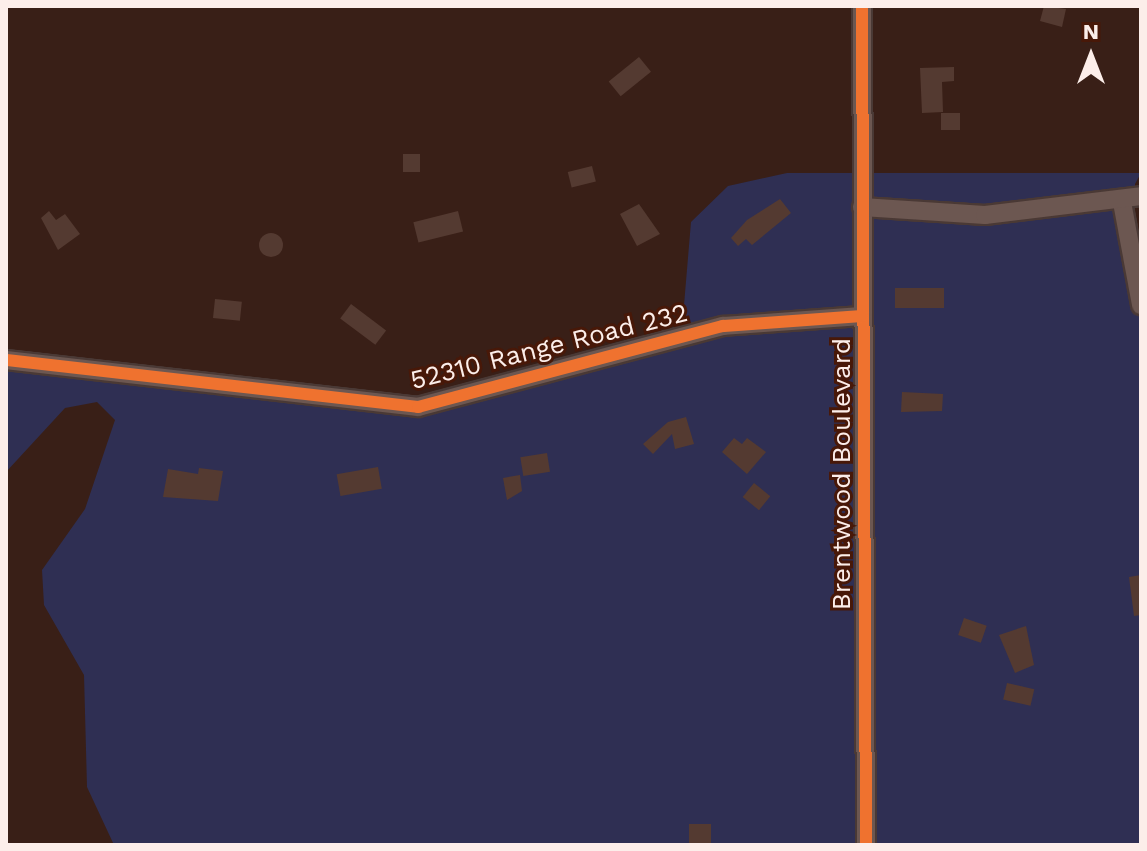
<!DOCTYPE html>
<style>
body{margin:0}
#map{position:relative;width:1147px;height:851px;overflow:hidden;background:#391f17;font-family:"Work Sans",sans-serif}
div>[style]{position:absolute}
[style*='--x']{left:calc(var(--x)*1px);top:calc(var(--y)*1px);width:calc(var(--w)*1px);rotate:calc(var(--a)*1deg)}
.green>*{inset:0;background:#2f2f53}
.building>*{inset:0;background:#543a31;transform-origin:0 0}
.round{border-radius:50%}
.roads{filter:drop-shadow(2px 0 #4a3935) drop-shadow(-2px 0 #4a3935) drop-shadow(0 2px #4a3935) drop-shadow(0 -2px #4a3935)}
.minor>*{height:18px;margin:-9px;padding:0 9px;transform-origin:9px;border-radius:9px;background:#6c5751}
.cycleway>*{height:12px;margin:-6px;padding:0 6px;transform-origin:6px;border-radius:6px;background:#ef722f}
span{translate:-50% -50%;white-space:nowrap;text-align:center;line-height:1.15;-webkit-text-stroke:6px #481808;paint-order:stroke}
.street-label{font-size:26px;color:#fceeea}
.frame{position:absolute;inset:0;border:8px solid #fceeea;pointer-events:none}
.north{position:absolute;left:1051px;top:16px;width:80px;height:80px;-webkit-text-stroke:6px #481808;paint-order:stroke;rotate:0deg;font-size:22px;font-weight:700;line-height:32px;text-align:center;color:#fceeea}
.north::after{content:'';display:block;margin:auto;width:28px;height:36px;background:#fceeea;clip-path:polygon(50% 0,100% 100%,50% 72%,0 100%)}
</style>
<div id="map">
<div class="green">
<i style="clip-path:polygon(787px 173px,1141px 173px,1135px 184px,1134px 266px,1141px 295px,1141px 845px,114px 845px,87px 787px,84px 675px,44px 605px,42px 570px,85px 509px,115px 420px,97px 402px,65px 408px,6px 472px,6px 358px,445px 406px,656px 346px,683px 317px,691px 222px,728px 186px)"></i>
</div>
<div class="building">
<i style="clip-path:polygon(1044px 6px,1066px 9px,1062px 27px,1040px 21px)"></i>
<i style="left:639px;top:57px;width:19px;height:39px;rotate:51deg"></i>
<i style="clip-path:polygon(954px 67px,954px 81px,942px 82px,943px 112px,922px 113px,920px 68px)"></i>
<i style="left:941px;top:113px;width:19px;height:17px"></i>
<i style="left:420px;top:154px;width:18px;height:17px;rotate:90deg"></i>
<i style="left:592px;top:166px;width:16px;height:25px;rotate:76deg"></i>
<i style="clip-path:polygon(780px 199px,791px 213px,752px 245px,746px 239px,738px 246px,731px 238px,747px 220px)"></i>
<i style="clip-path:polygon(639px 204px,660px 234px,637px 246px,620px 214px)"></i>
<i style="clip-path:polygon(49px 211px,56px 220px,65px 214px,80px 234px,58px 250px,41px 218px)"></i>
<i style="left:458px;top:211px;width:21px;height:46px;rotate:76deg"></i>
<i class="round" style="left:259px;top:233px;width:24px;height:24px"></i>
<i style="left:944px;top:288px;width:20px;height:49px;rotate:90deg"></i>
<i style="left:215px;top:299px;width:27px;height:19px;rotate:6deg"></i>
<i style="left:351px;top:304px;width:44px;height:18px;rotate:37deg"></i>
<i style="clip-path:polygon(902px 392px,943px 394px,942px 411px,901px 412px)"></i>
<i style="clip-path:polygon(686px 417px,694px 444px,675px 449px,672px 434px,653px 454px,643px 444px,668px 422px)"></i>
<i style="clip-path:polygon(734px 438px,742px 444px,747px 438px,766px 452px,747px 474px,722px 452px)"></i>
<i style="left:547px;top:453px;width:19px;height:27px;rotate:81deg"></i>
<i style="left:378px;top:467px;width:22px;height:42px;rotate:80deg"></i>
<i style="clip-path:polygon(199px 468px,223px 471px,218px 501px,163px 497px,168px 469px,198px 474px)"></i>
<i style="clip-path:polygon(520px 475px,522px 491px,507px 500px,503px 478px)"></i>
<i style="left:754px;top:483px;width:21px;height:18px;rotate:39deg"></i>
<i style="clip-path:polygon(1141px 575px,1141px 615px,1134px 616px,1129px 577px)"></i>
<i style="left:964px;top:618px;width:24px;height:18px;rotate:19deg"></i>
<i style="clip-path:polygon(1026px 626px,1034px 665px,1015px 673px,999px 635px)"></i>
<i style="left:1007px;top:683px;width:28px;height:17px;rotate:13deg"></i>
<i style="left:689px;top:824px;width:22px;height:21px"></i>
</div>
<div class="roads">
<div class="minor">
<i style="--x:862;--y:6;--w:839;--a:89.73"></i>
<i style="--x:1122;--y:202;--w:105;--a:79.5"></i>
<i style="--x:862;--y:207;--w:123;--a:3.7"></i>
<i style="--x:985;--y:215;--w:157;--a:-6.9"></i>
<i style="--x:6;--y:360;--w:415;--a:6.5"></i>
<i style="--x:418;--y:407;--w:316;--a:-14.9"></i>
<i style="--x:723;--y:326;--w:140;--a:-4.1"></i>
</div>
</div>
<div class="cycleway">
<i style="--x:862;--y:6;--w:839;--a:89.73"></i>
<i style="--x:6;--y:360;--w:415;--a:6.5"></i>
<i style="--x:418;--y:407;--w:316;--a:-14.9"></i>
<i style="--x:723;--y:326;--w:140;--a:-4.1"></i>
</div>
<div class="street-label">
<span style="left:549px;top:347px;rotate:-14deg">52310 Range Road 232</span>
<span style="left:842px;top:474px;rotate:-90deg">Brentwood Boulevard</span>
</div>
<div class="frame"></div>
<div class="north">N</div>
</div>
